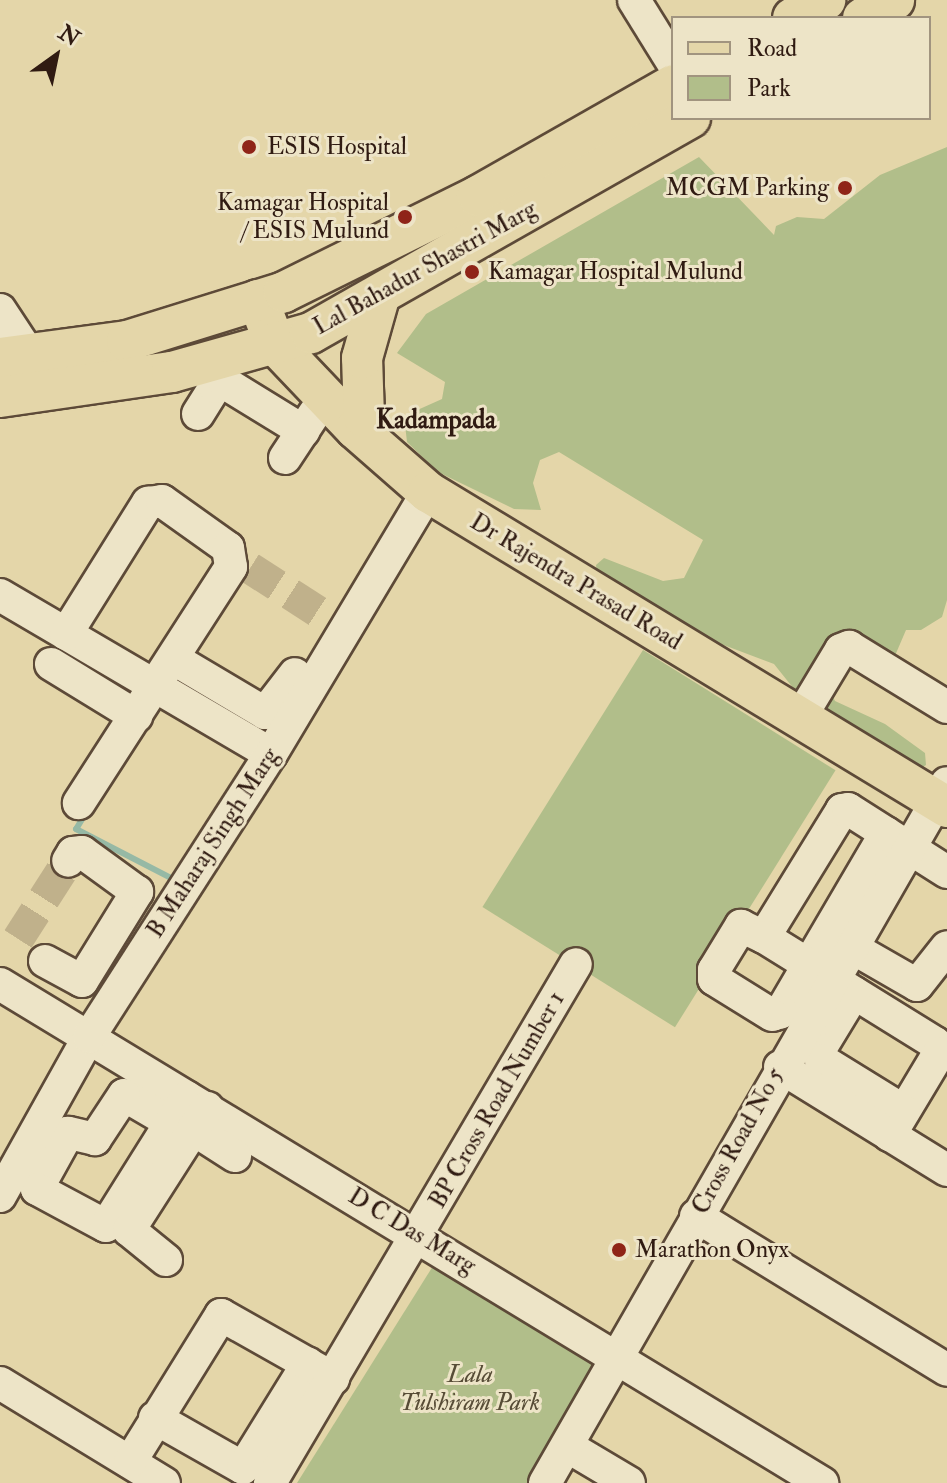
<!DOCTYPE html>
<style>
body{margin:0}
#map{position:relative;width:947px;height:1483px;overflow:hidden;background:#e4d6a9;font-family:"IM FELL Double Pica",serif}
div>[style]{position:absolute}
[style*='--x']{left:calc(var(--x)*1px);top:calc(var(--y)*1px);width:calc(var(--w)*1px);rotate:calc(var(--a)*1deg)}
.green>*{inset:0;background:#b1be8a;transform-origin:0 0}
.stream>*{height:6px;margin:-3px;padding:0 3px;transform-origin:3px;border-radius:3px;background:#96b9a5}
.minor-tunnel>*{height:32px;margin-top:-16px;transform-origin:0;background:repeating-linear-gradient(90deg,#c0b18b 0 32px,transparent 0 48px)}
.roads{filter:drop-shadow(2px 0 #5d4a38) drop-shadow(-2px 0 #5d4a38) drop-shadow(0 2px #5d4a38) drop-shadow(0 -2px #5d4a38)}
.minor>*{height:32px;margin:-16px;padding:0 16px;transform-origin:16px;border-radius:16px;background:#ede4c7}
.major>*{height:40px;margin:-20px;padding:0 20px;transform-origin:20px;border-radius:20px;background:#e4d6a9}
.dots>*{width:22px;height:22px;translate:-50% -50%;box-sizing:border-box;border:4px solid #ede4c7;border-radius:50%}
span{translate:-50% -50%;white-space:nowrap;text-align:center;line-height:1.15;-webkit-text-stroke:6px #ede4c7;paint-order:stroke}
.poi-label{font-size:24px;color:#301b12}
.left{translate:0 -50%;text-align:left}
.right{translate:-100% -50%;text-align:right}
.street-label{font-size:24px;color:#301b12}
.park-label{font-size:24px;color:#574c36;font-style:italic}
.neighbourhood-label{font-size:26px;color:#301b12;font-weight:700}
.legend{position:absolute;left:671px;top:16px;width:260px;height:104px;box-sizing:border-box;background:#ede4c7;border:2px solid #a1947f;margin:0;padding:10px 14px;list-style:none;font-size:24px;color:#301b12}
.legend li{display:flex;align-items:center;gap:16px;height:40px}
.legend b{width:40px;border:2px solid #a1947f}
.north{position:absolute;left:16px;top:16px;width:80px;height:80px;-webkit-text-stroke:6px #ede4c7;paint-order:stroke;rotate:33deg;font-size:22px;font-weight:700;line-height:32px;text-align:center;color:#301b12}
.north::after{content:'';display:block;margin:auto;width:28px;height:36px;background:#301b12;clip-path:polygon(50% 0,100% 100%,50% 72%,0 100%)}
</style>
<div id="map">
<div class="green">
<i style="clip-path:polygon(947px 147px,947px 600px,942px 617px,921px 630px,906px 630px,894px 658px,861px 637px,822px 675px,835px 701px,885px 724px,925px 753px,926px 765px,915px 772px,802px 699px,774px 664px,721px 644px,598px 583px,596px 565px,604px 558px,663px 581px,684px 578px,703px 540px,559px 452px,540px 460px,533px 483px,541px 510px,514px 509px,438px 472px,407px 442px,404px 416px,442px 399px,445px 382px,397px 353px,426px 314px,699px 157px,774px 235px,776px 226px,797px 217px,824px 219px,880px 175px)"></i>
<i style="left:643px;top:650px;width:227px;height:303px;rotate:32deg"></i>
<i style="clip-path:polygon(438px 1258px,603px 1358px,532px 1483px,297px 1483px)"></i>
</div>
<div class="stream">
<i style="--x:87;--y:811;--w:21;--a:121"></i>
<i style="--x:76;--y:829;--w:111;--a:27.3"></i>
</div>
<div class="minor-tunnel">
<i style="--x:250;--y:568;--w:90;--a:32.8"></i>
<i style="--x:18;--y:939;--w:93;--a:-57.3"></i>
</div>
<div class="roads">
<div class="minor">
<i style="--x:634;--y:0;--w:74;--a:58.2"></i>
<i style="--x:0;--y:310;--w:53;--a:56.6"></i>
<i style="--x:198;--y:414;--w:32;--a:-58"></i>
<i style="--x:215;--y:387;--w:11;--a:-22"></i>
<i style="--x:225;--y:383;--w:92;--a:31.6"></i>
<i style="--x:285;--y:458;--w:53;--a:-56.6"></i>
<i style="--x:0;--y:595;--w:314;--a:30.4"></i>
<i style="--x:66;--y:634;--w:155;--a:-58"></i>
<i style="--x:148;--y:503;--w:14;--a:-8"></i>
<i style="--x:162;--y:501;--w:81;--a:35.5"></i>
<i style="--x:228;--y:548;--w:19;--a:81"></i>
<i style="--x:231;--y:567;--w:281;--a:122.8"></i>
<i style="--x:51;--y:664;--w:100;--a:31.5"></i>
<i style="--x:184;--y:665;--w:94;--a:30.7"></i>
<i style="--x:265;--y:713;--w:49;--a:-52.4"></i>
<i style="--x:800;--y:718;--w:79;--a:-58.9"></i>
<i style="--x:841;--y:650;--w:9;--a:-21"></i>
<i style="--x:849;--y:647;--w:115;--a:31.5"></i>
<i style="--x:886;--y:833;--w:208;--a:120.4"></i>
<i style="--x:781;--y:1012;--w:9;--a:162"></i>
<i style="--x:772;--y:1015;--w:68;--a:-148.2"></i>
<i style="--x:714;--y:979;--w:9;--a:-90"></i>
<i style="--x:714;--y:970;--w:52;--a:-58.5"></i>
<i style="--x:741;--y:926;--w:25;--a:26"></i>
<i style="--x:764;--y:937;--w:149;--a:-58.4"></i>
<i style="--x:842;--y:810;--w:6;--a:-9"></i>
<i style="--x:848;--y:809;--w:117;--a:32.5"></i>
<i style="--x:764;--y:937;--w:201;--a:31.8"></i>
<i style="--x:935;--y:1043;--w:11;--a:68"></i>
<i style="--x:939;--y:1053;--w:96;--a:120.9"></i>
<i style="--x:851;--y:947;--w:76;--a:29.9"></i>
<i style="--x:917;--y:985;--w:48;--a:-51.7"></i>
<i style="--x:45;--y:961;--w:42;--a:28.4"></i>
<i style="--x:82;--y:981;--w:105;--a:-58.3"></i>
<i style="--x:137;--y:892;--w:68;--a:-144"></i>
<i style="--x:82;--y:852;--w:9;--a:174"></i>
<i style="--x:73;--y:853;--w:9;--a:122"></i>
<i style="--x:0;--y:984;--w:962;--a:31.26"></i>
<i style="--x:854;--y:993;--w:66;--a:121.3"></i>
<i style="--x:820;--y:1049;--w:11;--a:85"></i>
<i style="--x:821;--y:1060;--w:97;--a:31.6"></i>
<i style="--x:780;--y:1067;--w:196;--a:31.7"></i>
<i style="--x:170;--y:1122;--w:53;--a:-149.6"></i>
<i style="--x:124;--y:1095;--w:53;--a:123.4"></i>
<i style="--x:95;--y:1139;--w:28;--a:-167"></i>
<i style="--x:68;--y:1133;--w:64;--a:119"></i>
<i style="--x:37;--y:1189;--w:78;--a:28.2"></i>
<i style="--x:106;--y:1226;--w:152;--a:-57.9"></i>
<i style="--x:193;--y:1129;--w:50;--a:32.7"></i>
<i style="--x:0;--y:1196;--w:182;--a:-60.8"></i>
<i style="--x:89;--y:1037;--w:336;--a:-57.3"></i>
<i style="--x:271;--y:754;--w:305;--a:-59.1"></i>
<i style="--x:696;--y:1216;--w:294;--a:31.5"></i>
<i style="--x:166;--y:1260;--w:48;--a:-141"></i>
<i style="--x:129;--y:1230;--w:145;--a:-57.4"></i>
<i style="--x:0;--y:1383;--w:192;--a:31.4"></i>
<i style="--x:155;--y:1418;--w:101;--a:29.6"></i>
<i style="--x:243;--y:1468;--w:123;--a:-58.2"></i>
<i style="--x:567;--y:1446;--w:72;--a:30.8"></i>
<i style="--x:130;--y:1462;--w:173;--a:-58.2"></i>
<i style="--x:221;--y:1315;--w:129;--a:29.4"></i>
<i style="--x:270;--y:1483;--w:602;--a:-59.48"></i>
<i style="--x:545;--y:1483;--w:807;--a:-60.13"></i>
</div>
<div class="major">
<i style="--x:793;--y:18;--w:37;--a:-29"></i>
<i style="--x:863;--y:18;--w:36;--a:-30"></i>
<i style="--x:258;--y:300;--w:47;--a:68.9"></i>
<i style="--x:275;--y:344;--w:117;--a:46.4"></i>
<i style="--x:356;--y:429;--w:96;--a:41.2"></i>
<i style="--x:428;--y:492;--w:607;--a:31.26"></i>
<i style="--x:0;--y:358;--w:128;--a:-7.6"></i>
<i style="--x:127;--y:341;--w:164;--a:-17.3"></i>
<i style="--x:284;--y:292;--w:216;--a:-26.3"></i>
<i style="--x:478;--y:196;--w:224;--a:-29.6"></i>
<i style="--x:0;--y:397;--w:174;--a:-8.3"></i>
<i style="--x:172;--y:372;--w:144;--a:-15.7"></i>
<i style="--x:311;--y:333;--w:436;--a:-29.6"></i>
<i style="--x:364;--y:417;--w:59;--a:-91.9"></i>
<i style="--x:362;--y:358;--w:62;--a:-74.2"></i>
</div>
</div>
<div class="dots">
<i style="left:249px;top:147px;background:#8f2418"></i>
<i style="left:845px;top:188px;background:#8f2418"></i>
<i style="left:405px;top:217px;background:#8f2418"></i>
<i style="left:472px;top:272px;background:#8f2418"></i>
<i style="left:619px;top:1250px;background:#8f2418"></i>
</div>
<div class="poi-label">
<span class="left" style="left:267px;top:147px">ESIS Hospital</span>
<span class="right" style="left:829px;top:188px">MCGM Parking</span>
<span class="right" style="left:389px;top:217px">Kamagar Hospital<br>/ ESIS Mulund</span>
<span class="left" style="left:488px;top:272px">Kamagar Hospital Mulund</span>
<span class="left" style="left:635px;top:1250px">Marathon Onyx</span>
</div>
<div class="street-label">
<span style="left:425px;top:268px;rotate:-29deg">Lal Bahadur Shastri Marg</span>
<span style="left:576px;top:582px;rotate:31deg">Dr Rajendra Prasad Road</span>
<span style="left:213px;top:843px;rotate:-57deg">B Maharaj Singh Marg</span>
<span style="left:497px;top:1100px;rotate:-60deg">BP Cross Road Number 1</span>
<span style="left:738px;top:1141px;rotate:-61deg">Cross Road No 5</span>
<span style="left:412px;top:1231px;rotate:31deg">D C Das Marg</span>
</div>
<div class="park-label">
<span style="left:470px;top:1389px">Lala<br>Tulshiram Park</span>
</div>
<div class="neighbourhood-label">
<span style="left:436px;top:421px">Kadampada</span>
</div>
<ul class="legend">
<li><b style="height:10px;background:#e4d6a9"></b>Road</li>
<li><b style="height:22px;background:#b1be8a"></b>Park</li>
</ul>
<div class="north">N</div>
</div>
